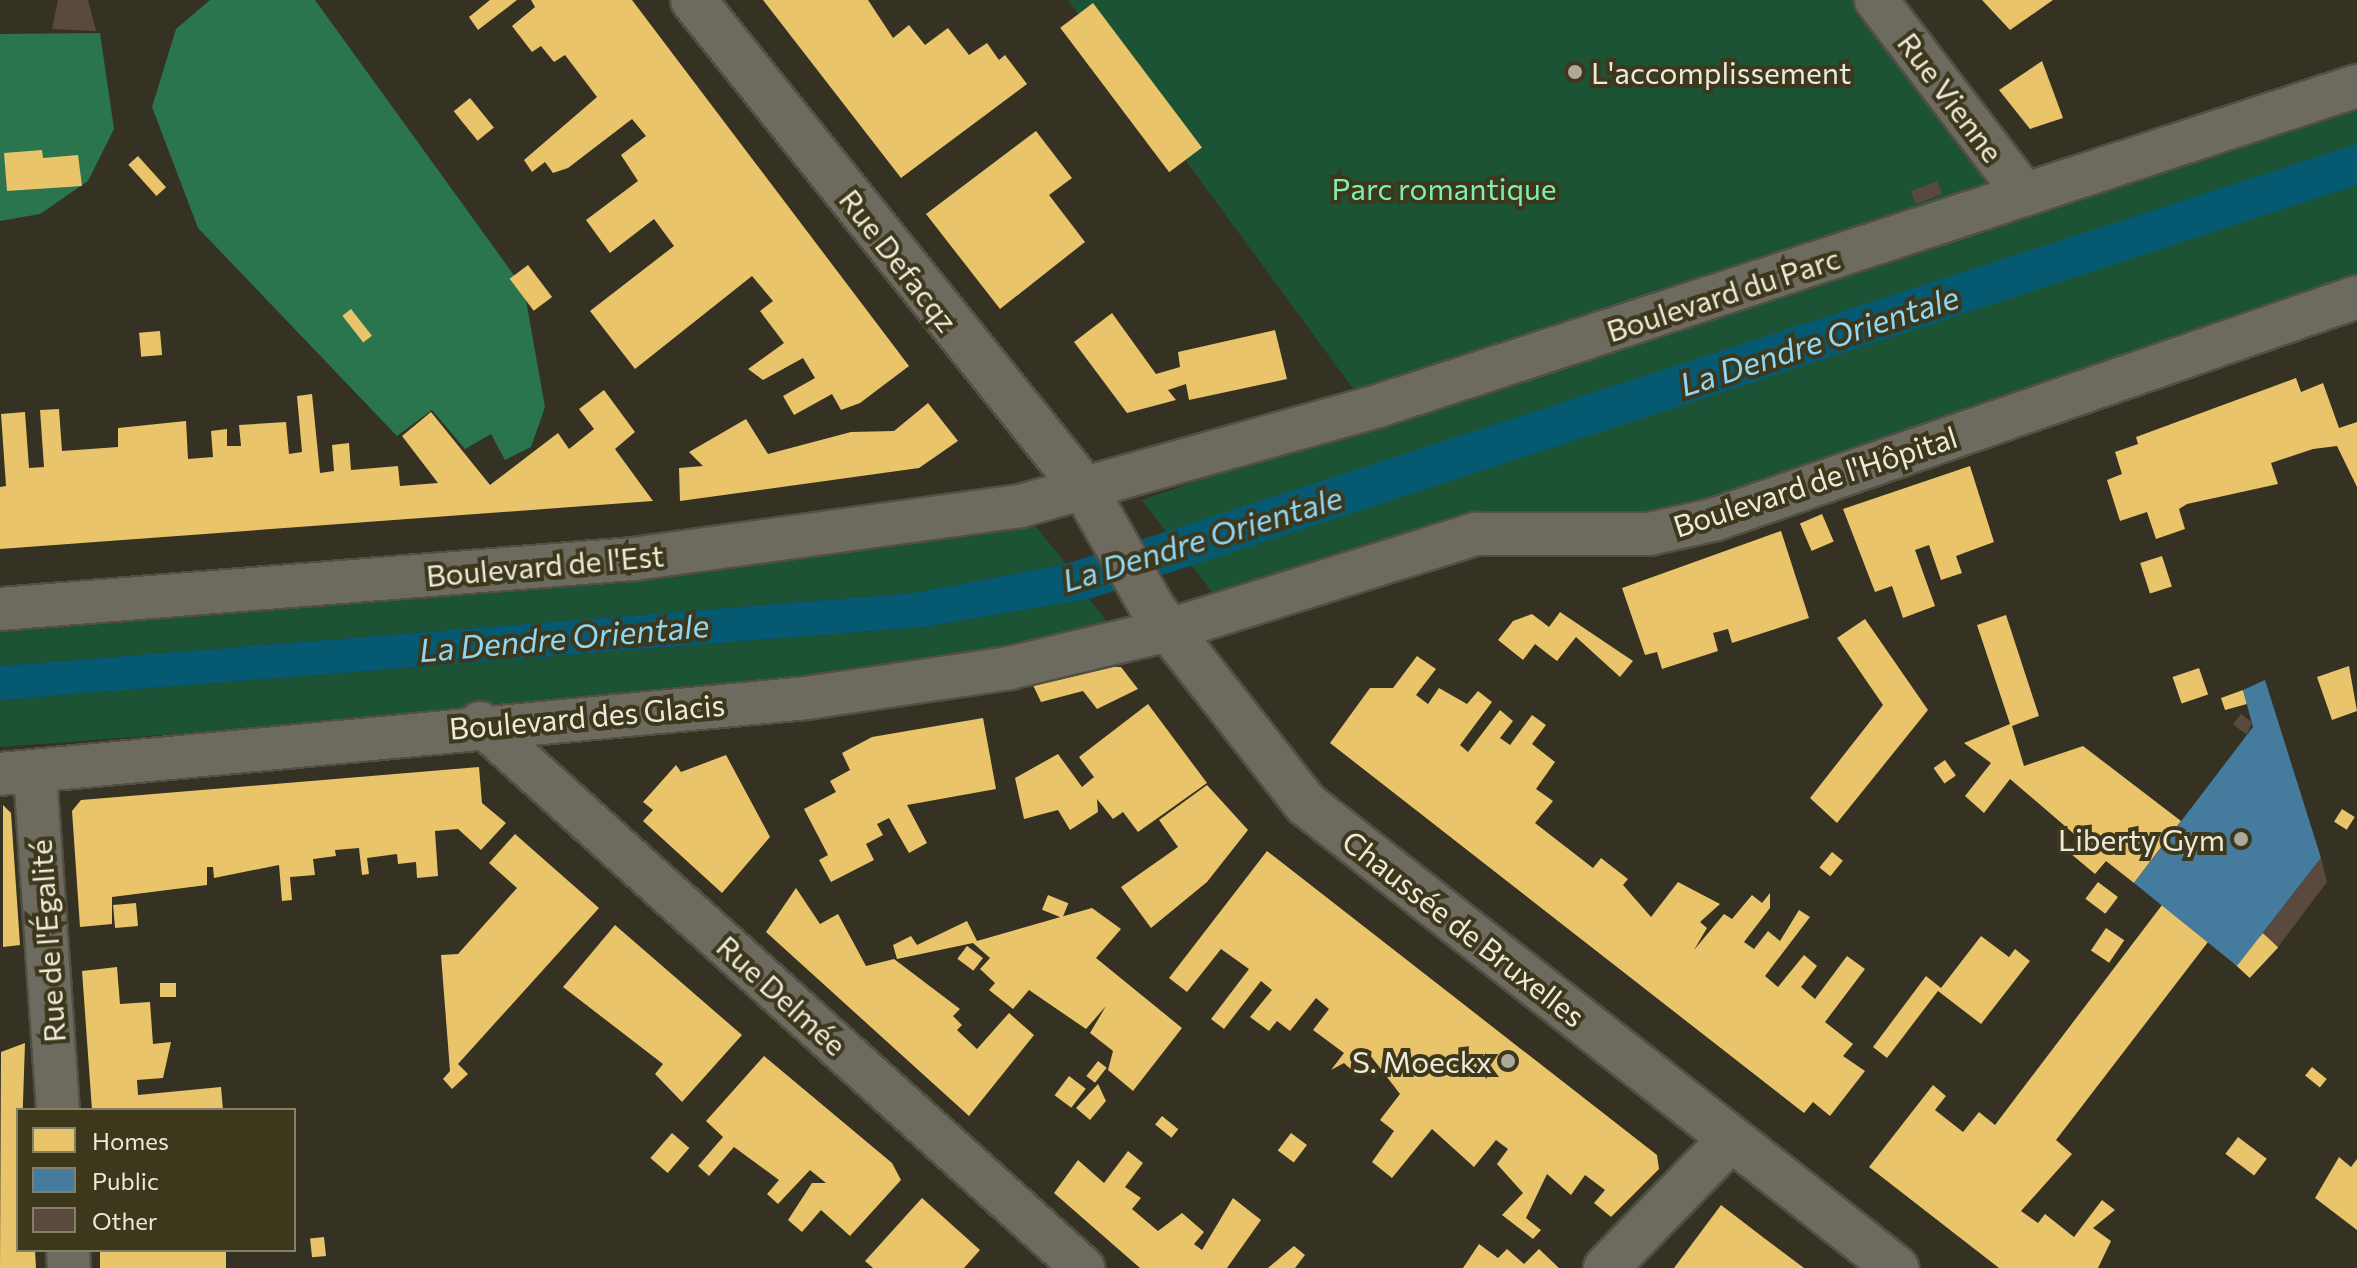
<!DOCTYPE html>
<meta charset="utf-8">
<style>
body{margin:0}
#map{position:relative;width:2357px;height:1268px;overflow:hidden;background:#353224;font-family:Commissioner,sans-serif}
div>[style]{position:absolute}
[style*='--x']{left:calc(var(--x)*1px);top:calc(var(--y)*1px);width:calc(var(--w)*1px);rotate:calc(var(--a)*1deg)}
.green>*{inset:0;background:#1c5335}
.forest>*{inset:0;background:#2a754d}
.water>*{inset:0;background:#055a71}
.homes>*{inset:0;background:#e9c46a;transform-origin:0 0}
.public>*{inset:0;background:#457b9d}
.building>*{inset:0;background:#59493f;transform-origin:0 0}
.roads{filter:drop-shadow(2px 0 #524f43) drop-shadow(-2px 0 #524f43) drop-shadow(0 2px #524f43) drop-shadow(0 -2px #524f43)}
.minor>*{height:42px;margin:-21px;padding:0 21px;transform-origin:21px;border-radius:21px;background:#6d6b60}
.tertiary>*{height:44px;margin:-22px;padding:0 22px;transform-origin:22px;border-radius:22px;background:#6d6b60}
.dots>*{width:22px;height:22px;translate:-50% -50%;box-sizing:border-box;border:4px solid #3d371c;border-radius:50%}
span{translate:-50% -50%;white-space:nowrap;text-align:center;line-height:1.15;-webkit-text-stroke:8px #3d371c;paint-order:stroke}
.poi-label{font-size:30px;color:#edeada}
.left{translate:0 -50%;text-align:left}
.right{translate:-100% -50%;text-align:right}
.street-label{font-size:30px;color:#edeada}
.park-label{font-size:30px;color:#7eefaf}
.water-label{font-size:32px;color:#8fd7f5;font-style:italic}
.legend{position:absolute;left:16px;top:1108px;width:280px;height:144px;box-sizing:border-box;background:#3d371c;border:2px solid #837f68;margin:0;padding:10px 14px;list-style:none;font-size:24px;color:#edeada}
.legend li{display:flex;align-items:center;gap:16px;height:40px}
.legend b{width:40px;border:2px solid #837f68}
</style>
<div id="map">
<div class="green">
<i style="clip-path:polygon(1068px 0,1876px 0,2025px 195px,2357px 86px,2357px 297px,1716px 519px,1528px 534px,1221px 604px,1142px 500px,1392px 413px,1368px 409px)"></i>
<i style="clip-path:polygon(1034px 524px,1066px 564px,913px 593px,0 666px,0 624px,949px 539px)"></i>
<i style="clip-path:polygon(1089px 599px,1110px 625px,1098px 632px,1089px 627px,1040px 647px,822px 686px,0 747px,0 700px,923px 627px)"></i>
</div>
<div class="forest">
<i style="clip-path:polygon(210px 0,315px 0,524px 289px,545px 407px,531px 447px,505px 460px,491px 434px,465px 449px,432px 410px,397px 436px,198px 228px,152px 107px,176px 29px)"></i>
<i style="clip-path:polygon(100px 33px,114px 129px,88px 181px,40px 214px,0 221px,0 34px)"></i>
</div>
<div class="water">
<i style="clip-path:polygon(2357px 144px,2357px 185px,1089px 599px,923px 627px,0 700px,0 666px,913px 593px,1066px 564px)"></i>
</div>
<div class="homes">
<i style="clip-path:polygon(490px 0,517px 0,478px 30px,469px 17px)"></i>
<i style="clip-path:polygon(531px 0,632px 0,909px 366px,860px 403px,841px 410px,832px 394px,794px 415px,783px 396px,815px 378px,803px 358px,763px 380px,748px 369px,784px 343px,760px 311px,773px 301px,752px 276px,635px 369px,590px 311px,674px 246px,654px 219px,610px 253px,586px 220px,638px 181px,621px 155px,646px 136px,632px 119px,568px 168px,553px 173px,545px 162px,532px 172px,524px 160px,597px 97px,565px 55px,554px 62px,541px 46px,532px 52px,512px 26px,535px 7px)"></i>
<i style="clip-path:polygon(763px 0,868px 0,893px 38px,909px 25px,925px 45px,948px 28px,969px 55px,987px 43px,999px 60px,1005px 55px,1027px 84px,901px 178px)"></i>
<i style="clip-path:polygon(1982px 0,2053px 0,2010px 30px)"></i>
<i style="left:1093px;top:3px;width:181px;height:41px;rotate:53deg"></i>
<i style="clip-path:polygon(2042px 61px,2063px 118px,2030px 129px,1999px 90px)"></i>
<i style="left:470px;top:98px;width:38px;height:21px;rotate:51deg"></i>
<i style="clip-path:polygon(1036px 131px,1072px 178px,1049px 195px,1085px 242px,1000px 309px,926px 214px)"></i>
<i style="clip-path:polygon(42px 150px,43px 158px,78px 155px,82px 186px,7px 191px,4px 153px)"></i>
<i style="left:138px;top:156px;width:42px;height:13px;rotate:48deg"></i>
<i style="left:528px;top:265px;width:40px;height:23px;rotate:53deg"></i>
<i style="left:351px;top:309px;width:34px;height:11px;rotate:52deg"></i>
<i style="clip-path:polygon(1112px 313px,1156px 374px,1180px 367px,1178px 352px,1275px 330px,1287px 379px,1189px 400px,1186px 384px,1168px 390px,1176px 400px,1127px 413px,1074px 342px)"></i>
<i style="left:160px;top:331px;width:24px;height:21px;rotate:85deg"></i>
<i style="clip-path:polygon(2296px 378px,2301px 392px,2323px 383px,2339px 428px,2357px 422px,2357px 487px,2337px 446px,2313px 449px,2271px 463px,2278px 484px,2187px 504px,2179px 509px,2185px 529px,2156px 539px,2147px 512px,2120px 521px,2107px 480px,2122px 474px,2115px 452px,2138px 444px,2136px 437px)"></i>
<i style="clip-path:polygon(604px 390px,635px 432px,615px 449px,653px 501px,0 549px,0 487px,6px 486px,1px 414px,25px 412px,29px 468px,44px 467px,40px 410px,59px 409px,62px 451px,118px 447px,118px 428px,186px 421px,188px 459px,213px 457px,211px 431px,227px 429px,227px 446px,241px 446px,239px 425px,286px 422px,289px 454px,302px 452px,297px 396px,312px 394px,320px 473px,334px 471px,332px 445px,349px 443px,351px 470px,398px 466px,400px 486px,438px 483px,402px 436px,431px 412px,490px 485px,558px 433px,569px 449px,594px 429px,579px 409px)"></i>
<i style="clip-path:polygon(928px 403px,958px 441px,919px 468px,680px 501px,679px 468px,703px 466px,689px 452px,746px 419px,768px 454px,851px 432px,894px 431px)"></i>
<i style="clip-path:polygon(1970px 466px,1994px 542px,1956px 556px,1962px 573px,1941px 580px,1929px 545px,1915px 550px,1935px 606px,1903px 618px,1892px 586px,1875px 592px,1843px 509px)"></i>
<i style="left:1822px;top:514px;width:30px;height:24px;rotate:67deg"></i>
<i style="clip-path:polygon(1781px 531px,1809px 618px,1732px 643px,1728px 629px,1713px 633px,1718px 651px,1662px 669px,1657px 652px,1645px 655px,1622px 588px)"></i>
<i style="left:2162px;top:556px;width:32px;height:23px;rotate:72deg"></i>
<i style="clip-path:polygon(1560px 612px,1633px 661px,1620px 677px,1576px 637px,1557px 661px,1535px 644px,1523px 660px,1498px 640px,1513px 621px,1532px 614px,1549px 627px)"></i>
<i style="clip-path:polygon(2006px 615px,2039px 716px,2012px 726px,2024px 766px,2083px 746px,2181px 821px,2134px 883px,2106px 861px,2095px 874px,2070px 853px,2080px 839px,2010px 779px,1984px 813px,1965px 796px,1991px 763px,1964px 743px,2010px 724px,1977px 625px)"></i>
<i style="clip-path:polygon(1865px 619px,1928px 710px,1837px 823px,1810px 798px,1883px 705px,1837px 638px)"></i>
<i style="clip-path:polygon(1417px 656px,1436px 669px,1416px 695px,1428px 704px,1439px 688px,1467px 704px,1478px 691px,1492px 702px,1460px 745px,1468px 752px,1500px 710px,1513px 721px,1500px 738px,1510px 745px,1532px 715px,1546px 725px,1532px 744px,1555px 762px,1536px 789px,1553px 801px,1535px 823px,1593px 868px,1601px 858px,1628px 879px,1623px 885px,1651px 917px,1678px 882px,1720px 904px,1700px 922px,1707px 928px,1694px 950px,1724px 914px,1732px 919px,1752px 895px,1762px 903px,1770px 893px,1770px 908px,1744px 942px,1754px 949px,1768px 931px,1780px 941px,1799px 910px,1810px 917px,1765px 976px,1778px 987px,1804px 955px,1817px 966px,1801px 987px,1815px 999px,1847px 956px,1865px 969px,1825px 1022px,1853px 1044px,1843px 1056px,1865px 1071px,1830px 1116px,1813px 1102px,1804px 1113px,1330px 743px,1370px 688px,1393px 688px)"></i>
<i style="clip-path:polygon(2349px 666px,2357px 711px,2332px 720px,2317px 677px)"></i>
<i style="clip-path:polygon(1092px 667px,1121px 667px,1138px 689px,1097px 709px,1083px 691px,1041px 702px,1032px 683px)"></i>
<i style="left:2199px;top:668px;width:28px;height:28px;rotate:71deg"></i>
<i style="clip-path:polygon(2243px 690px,2247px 704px,2225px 710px,2221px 698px)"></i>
<i style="clip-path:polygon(1148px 704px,1207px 783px,1138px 832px,1123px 812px,1113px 819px,1097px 799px,1098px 812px,1070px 830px,1058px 810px,1024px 819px,1015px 778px,1058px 754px,1082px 787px,1094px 777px,1079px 757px)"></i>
<i style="clip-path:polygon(983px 718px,996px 789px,907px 805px,927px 843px,909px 853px,889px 818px,877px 824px,883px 835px,866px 844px,874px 860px,831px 882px,819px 860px,828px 855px,804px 809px,836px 792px,830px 781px,850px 770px,842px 753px,872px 737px)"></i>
<i style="clip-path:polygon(726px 755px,770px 837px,722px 893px,643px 821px,653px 810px,643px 802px,676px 765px,681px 772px)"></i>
<i style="left:1945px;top:760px;width:19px;height:14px;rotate:55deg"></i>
<i style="clip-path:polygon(479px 767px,482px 803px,506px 823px,481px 850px,458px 829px,435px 831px,438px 876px,417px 878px,416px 862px,398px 864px,397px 854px,367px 858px,369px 874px,362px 875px,359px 848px,335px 850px,336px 856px,313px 859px,315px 875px,290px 877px,292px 900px,282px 901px,279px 865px,214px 878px,213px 867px,207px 867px,207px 885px,112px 897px,112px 924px,80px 927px,72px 811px,81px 800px)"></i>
<i style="clip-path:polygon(1207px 785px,1248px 830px,1207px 882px,1151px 928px,1121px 887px,1178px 847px,1159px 820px)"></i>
<i style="clip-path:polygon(3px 805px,11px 813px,20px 945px,3px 947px)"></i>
<i style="left:2342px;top:809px;width:15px;height:15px;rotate:32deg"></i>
<i style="clip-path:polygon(515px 834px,599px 908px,458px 1064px,468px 1074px,452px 1089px,443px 1079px,450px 1071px,441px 955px,458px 954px,517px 888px,489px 863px)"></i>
<i style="clip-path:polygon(1267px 851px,1657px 1155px,1659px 1169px,1611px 1217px,1594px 1203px,1605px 1190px,1585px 1175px,1571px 1195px,1547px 1174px,1526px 1218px,1541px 1230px,1533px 1239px,1502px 1215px,1523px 1193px,1497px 1164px,1508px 1149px,1496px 1140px,1474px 1167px,1432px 1129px,1392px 1178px,1372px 1162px,1394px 1131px,1380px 1120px,1400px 1094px,1370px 1055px,1356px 1074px,1344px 1063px,1331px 1070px,1344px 1053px,1313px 1030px,1329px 1009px,1316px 998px,1290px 1031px,1277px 1021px,1269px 1031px,1250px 1017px,1272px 990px,1261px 981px,1224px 1029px,1211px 1019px,1249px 969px,1221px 949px,1187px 992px,1169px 978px)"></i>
<i style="left:1832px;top:852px;width:14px;height:20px;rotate:39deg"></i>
<i style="left:2098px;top:882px;width:25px;height:21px;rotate:37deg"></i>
<i style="clip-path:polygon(796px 888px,820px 924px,838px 914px,866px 966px,894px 959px,960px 1009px,953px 1016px,962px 1025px,957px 1030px,977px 1049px,1009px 1013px,1034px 1035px,969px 1116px,766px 932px)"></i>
<i style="left:1048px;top:895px;width:22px;height:16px;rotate:22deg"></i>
<i style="left:136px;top:903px;width:23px;height:23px;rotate:85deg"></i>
<i style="clip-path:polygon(2162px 905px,2208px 942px,2056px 1140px,2072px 1154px,2021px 1211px,2038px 1223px,2045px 1214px,2074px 1237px,2102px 1200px,2115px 1210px,2093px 1228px,2111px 1241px,2098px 1268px,1999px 1268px,1869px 1167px,1933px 1085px,1946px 1096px,1935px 1110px,1963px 1132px,1979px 1112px,1995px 1125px)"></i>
<i style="clip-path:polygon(1092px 908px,1121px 929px,1096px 958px,1182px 1028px,1133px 1091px,1108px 1070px,1113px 1051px,1090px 1033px,1106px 1006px,1086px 1029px,1029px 990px,1013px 1009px,989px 990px,995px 983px,980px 969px,990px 958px,973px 943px,897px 959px,893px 945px,911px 936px,917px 945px,967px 921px,977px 941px)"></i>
<i style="clip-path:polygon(615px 925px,742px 1035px,682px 1102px,655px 1074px,663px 1064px,563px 987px)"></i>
<i style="left:2106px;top:928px;width:22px;height:27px;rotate:34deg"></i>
<i style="left:2263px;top:933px;width:21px;height:42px;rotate:43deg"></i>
<i style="clip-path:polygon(1981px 936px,2009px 957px,2015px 949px,2030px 961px,1981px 1024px,1938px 991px,1887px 1058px,1873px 1047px,1926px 976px,1941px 988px)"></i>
<i style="left:967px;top:946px;width:20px;height:16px;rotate:37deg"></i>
<i style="clip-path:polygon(117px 967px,120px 1004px,150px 1002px,153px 1044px,171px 1042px,163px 1078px,137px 1080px,138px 1095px,221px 1087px,223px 1110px,92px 1110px,82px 971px)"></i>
<i style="left:176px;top:983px;width:14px;height:16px;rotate:90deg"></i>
<i style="clip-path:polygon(25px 1043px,18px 1250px,35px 1250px,36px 1268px,0 1268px,1px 1052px)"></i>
<i style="clip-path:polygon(764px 1056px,892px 1163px,901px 1180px,850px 1236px,821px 1210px,802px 1232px,788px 1220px,812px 1183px,826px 1183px,810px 1170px,778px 1204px,767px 1194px,779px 1180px,734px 1147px,709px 1176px,698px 1166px,723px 1137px,706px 1121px)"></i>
<i style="left:1098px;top:1061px;width:11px;height:19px;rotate:38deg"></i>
<i style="left:2312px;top:1067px;width:19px;height:11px;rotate:39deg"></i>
<i style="left:1069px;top:1076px;width:21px;height:24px;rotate:37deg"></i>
<i style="clip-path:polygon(1098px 1084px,1106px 1101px,1090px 1120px,1076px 1108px)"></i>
<i style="left:1162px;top:1116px;width:21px;height:11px;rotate:39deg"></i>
<i style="left:672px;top:1133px;width:23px;height:33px;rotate:41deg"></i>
<i style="left:1291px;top:1133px;width:20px;height:22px;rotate:37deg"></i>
<i style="left:2238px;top:1137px;width:36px;height:21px;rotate:37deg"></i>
<i style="clip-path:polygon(1128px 1151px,1143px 1163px,1125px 1187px,1141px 1198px,1132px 1209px,1158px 1231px,1182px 1213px,1204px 1232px,1194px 1244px,1202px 1250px,1233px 1198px,1261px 1220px,1227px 1268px,1140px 1268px,1054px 1193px,1078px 1160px,1104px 1183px)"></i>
<i style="clip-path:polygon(2339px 1157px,2351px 1167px,2357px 1159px,2357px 1230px,2315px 1198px)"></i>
<i style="clip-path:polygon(922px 1198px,980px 1250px,964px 1268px,873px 1268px,865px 1261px)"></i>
<i style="clip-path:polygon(1721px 1205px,1764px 1238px,1804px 1268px,1674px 1268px)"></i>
<i style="left:324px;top:1237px;width:19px;height:14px;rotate:84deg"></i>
<i style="clip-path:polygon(1479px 1244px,1498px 1258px,1507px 1249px,1524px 1264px,1539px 1249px,1559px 1268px,1463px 1268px)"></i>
<i style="clip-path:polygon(1294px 1246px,1305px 1255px,1295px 1268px,1268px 1268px)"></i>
<i style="left:100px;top:1250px;width:126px;height:18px"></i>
</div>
<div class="public">
<i style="clip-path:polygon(2265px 680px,2321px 858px,2237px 966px,2134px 883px,2253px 727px,2243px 690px)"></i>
</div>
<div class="building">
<i style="clip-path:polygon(58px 0,88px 0,96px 31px,52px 29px)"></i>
<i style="left:1937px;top:181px;width:14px;height:28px;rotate:69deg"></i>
<i style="clip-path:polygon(2241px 714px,2252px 722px,2247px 735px,2233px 724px)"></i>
<i style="clip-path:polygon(2321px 858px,2327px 882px,2278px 947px,2263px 933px)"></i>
</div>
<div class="roads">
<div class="minor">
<i style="--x:1876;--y:0;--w:245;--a:52.6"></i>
<i style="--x:0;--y:609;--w:635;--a:-4.52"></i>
<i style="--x:633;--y:559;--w:391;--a:-7.8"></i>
<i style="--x:1020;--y:506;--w:375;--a:-15.6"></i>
<i style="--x:1381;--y:405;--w:1027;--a:-18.1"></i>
<i style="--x:480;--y:723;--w:813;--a:42.11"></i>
<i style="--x:35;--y:773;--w:338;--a:86.1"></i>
<i style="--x:0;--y:774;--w:811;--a:-5.38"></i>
<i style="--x:807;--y:698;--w:204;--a:-8.4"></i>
<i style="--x:1009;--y:668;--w:164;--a:-13.4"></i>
<i style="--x:1169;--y:630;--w:322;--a:-17.4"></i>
<i style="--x:1476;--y:534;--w:173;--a:0"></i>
<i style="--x:1649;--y:534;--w:69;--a:-12.6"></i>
<i style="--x:1716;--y:519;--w:678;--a:-19.1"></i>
<i style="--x:68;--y:1250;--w:18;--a:87"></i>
</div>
<div class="tertiary">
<i style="--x:693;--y:0;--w:629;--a:51.33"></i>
<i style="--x:1086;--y:491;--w:136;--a:60.4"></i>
<i style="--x:1153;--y:609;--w:248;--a:51.9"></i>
<i style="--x:1306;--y:804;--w:751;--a:38.18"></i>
<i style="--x:1606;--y:1268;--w:178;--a:-45.9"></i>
</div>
</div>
<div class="dots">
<i style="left:1575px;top:72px;background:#adaa9a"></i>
<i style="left:2241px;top:839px;background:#adaa9a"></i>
<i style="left:1508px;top:1061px;background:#adaa9a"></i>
</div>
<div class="poi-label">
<span class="left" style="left:1591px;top:72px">L'accomplissement</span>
<span class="right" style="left:2225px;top:839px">Liberty Gym</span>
<span class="right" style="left:1492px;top:1061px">S. Moeckx</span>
</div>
<div class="street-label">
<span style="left:1951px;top:97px;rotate:53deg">Rue Vienne</span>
<span style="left:899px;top:260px;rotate:52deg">Rue Defacqz</span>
<span style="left:1723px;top:294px;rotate:-18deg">Boulevard du Parc</span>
<span style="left:1815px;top:481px;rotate:-18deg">Boulevard de l'Hôpital</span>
<span style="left:545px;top:565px;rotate:-5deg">Boulevard de l'Est</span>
<span style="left:587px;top:716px;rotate:-5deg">Boulevard des Glacis</span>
<span style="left:1464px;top:928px;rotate:38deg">Chaussée de Bruxelles</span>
<span style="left:47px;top:941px;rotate:-94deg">Rue de l'Égalité</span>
<span style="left:782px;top:995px;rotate:42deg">Rue Delmée</span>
</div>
<div class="park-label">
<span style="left:1444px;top:188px">Parc romantique</span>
</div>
<div class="water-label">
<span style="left:1819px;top:340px;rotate:-18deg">La Dendre Orientale</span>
<span style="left:1202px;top:538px;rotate:-17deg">La Dendre Orientale</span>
<span style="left:564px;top:637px;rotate:-5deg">La Dendre Orientale</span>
</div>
<ul class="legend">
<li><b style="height:22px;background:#e9c46a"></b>Homes</li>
<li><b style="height:22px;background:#457b9d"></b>Public</li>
<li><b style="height:22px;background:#59493f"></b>Other</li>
</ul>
</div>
